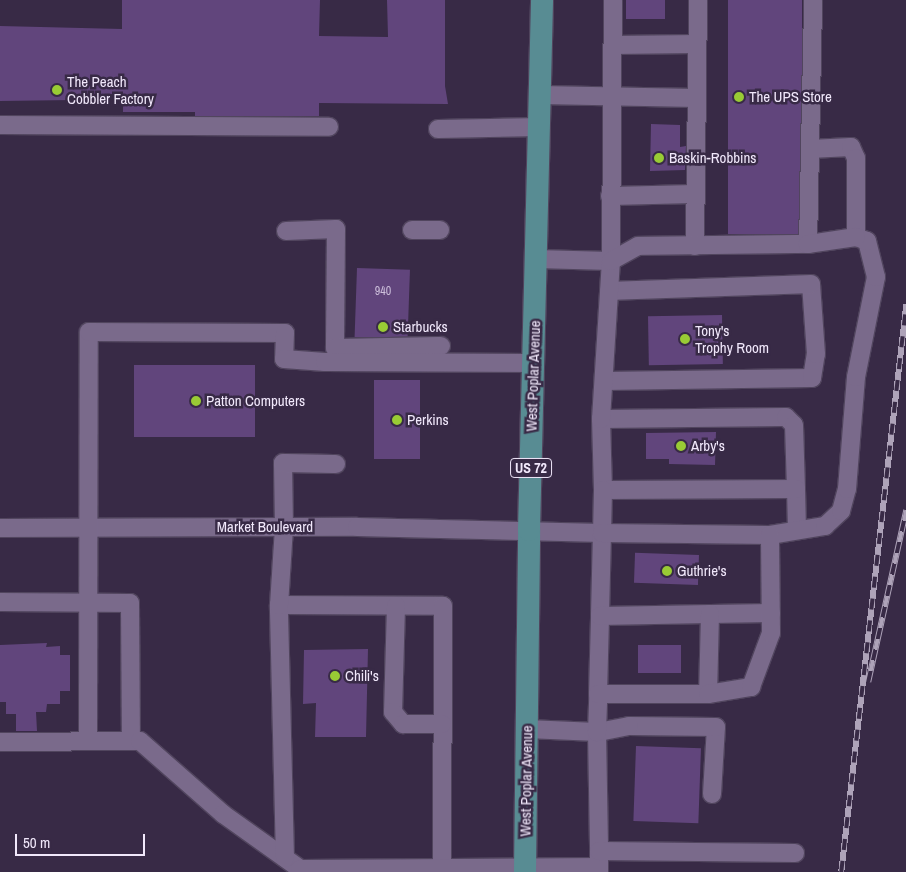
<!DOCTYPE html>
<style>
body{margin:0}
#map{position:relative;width:906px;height:872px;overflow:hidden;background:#382a46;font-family:"Archivo Narrow",sans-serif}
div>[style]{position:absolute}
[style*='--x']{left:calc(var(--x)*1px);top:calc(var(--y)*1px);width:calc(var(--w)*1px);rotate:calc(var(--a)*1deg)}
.building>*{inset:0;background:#61457c;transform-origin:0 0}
.roads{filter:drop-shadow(1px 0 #51455e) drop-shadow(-1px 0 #51455e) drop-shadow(0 1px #51455e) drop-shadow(0 -1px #51455e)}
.minor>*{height:18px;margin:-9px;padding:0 9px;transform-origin:9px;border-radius:9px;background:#7a6a8b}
.major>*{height:22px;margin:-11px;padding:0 11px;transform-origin:11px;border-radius:11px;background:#588c93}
.rail>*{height:5.5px;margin-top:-2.75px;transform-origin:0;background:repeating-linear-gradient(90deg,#382a46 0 11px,#aea3b9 0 22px);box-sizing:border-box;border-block:1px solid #aea3b9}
.dots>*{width:14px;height:14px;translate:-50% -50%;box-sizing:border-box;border:2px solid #382a46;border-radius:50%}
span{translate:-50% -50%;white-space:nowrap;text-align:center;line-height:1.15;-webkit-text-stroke:5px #382a46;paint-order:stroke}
.number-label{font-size:12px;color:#cdbfdb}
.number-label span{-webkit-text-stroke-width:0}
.shield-label span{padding:1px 4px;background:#382a46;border:1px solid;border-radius:4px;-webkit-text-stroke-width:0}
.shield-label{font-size:14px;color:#f1e8fb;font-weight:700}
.poi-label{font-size:15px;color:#f1e8fb}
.left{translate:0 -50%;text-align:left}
.street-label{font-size:15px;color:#f1e8fb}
.scale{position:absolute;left:15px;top:834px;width:130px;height:22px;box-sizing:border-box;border:2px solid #f1e8fb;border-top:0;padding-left:6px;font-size:15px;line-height:18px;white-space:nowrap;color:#f1e8fb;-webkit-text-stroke:4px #382a46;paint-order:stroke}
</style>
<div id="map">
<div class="building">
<i style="clip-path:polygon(122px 0,320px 0,319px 36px,388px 37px,387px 0,445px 0,445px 86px,448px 104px,319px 103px,319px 116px,195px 116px,195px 112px,123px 112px,123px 95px,75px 95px,74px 100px,0 101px,0 26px,122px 29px)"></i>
<i style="left:626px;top:0;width:39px;height:19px"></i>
<i style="left:728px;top:0;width:74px;height:234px"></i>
<i style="clip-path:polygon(651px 124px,680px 125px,680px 147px,686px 146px,685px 170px,650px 171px)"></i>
<i style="left:357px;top:268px;width:53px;height:69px;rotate:2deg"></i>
<i style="left:722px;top:315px;width:49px;height:74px;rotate:89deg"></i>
<i style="left:134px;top:365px;width:121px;height:72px"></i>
<i style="left:374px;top:380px;width:46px;height:79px"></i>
<i style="clip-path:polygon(716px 432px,715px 465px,669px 464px,669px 459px,646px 459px,646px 433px)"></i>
<i style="left:699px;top:555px;width:30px;height:64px;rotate:92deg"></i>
<i style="clip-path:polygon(47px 643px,46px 647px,60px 646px,60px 655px,70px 655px,70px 691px,60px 691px,60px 704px,47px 704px,46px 712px,36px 712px,37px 731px,16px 731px,16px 714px,6px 714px,6px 702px,0 702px,0 645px)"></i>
<i style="left:638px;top:645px;width:43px;height:28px"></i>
<i style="clip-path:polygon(368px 649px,366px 737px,315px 737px,316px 703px,303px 704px,304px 650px)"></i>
<i style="left:636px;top:746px;width:65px;height:75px;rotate:2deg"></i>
</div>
<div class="roads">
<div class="minor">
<i style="--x:613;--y:45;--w:83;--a:-0.7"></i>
<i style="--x:541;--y:95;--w:155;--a:1.1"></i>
<i style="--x:0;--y:125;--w:329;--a:0.3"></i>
<i style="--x:438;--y:129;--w:102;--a:-1.1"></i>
<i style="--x:810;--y:149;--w:41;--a:-2.8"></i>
<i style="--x:851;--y:147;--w:12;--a:66"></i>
<i style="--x:856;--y:158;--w:79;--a:90"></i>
<i style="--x:610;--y:196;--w:85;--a:-1.3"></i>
<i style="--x:412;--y:230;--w:28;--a:0"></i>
<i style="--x:286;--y:231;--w:50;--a:-2.3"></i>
<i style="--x:336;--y:229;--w:119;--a:90.5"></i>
<i style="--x:335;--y:348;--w:106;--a:-1.1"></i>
<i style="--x:695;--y:246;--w:246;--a:-89.3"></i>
<i style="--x:536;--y:259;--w:75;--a:1.5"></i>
<i style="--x:611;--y:261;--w:261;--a:-89.6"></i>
<i style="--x:604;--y:381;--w:208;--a:-0.8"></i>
<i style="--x:812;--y:378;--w:24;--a:-81"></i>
<i style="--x:816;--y:354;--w:70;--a:-94.1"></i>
<i style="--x:811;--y:284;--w:202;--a:178"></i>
<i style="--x:601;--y:419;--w:185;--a:-0.6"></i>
<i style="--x:786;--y:417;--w:11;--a:45"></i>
<i style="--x:794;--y:425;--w:64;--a:88.2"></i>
<i style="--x:603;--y:490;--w:71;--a:-91.6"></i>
<i style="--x:601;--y:419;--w:158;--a:-86.4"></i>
<i style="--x:611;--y:261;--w:31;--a:-29"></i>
<i style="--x:638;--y:246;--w:170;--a:-0.7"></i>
<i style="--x:808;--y:244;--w:244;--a:-88.8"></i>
<i style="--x:0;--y:528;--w:357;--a:-0.2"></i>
<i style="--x:357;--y:527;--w:245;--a:1.4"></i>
<i style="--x:602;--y:533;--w:83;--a:91.4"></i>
<i style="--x:797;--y:530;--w:41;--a:-91.4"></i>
<i style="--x:796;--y:489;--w:193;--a:179.7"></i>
<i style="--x:603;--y:490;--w:43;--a:91.3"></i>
<i style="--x:602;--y:533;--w:168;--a:0.7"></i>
<i style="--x:770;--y:535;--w:56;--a:-9.3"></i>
<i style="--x:825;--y:526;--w:22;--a:-43"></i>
<i style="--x:841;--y:511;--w:23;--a:-75"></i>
<i style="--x:847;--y:489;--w:112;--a:-85.4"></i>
<i style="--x:856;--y:377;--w:102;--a:-78.7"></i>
<i style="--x:876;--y:277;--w:37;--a:-104"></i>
<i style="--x:867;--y:241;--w:12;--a:-160"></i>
<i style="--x:856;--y:237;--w:49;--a:171.7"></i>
<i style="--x:0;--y:602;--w:130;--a:0.4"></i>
<i style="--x:130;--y:603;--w:138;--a:89.6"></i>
<i style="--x:279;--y:605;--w:164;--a:0.3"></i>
<i style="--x:443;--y:606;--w:262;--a:90.2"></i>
<i style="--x:396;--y:606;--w:106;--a:91.6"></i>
<i style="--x:393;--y:712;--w:16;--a:50"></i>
<i style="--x:403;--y:724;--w:39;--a:0"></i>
<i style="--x:710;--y:614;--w:61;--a:-0.9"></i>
<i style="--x:598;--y:694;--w:78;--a:-88.5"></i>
<i style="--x:600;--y:616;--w:110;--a:-1"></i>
<i style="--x:710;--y:614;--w:80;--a:91.4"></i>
<i style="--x:527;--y:729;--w:70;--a:2.5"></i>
<i style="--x:597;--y:732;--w:119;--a:89"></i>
<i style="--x:88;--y:741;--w:409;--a:-89.9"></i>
<i style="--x:89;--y:332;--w:196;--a:0.3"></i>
<i style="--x:285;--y:333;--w:26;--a:92"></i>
<i style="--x:284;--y:359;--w:41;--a:4.2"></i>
<i style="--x:325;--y:362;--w:208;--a:0.3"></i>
<i style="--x:0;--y:742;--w:140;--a:-0.4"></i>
<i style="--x:140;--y:741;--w:111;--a:41.3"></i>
<i style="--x:223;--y:814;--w:95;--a:35.5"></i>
<i style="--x:300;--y:869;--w:299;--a:-0.4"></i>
<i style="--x:712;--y:794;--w:67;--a:-86.6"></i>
<i style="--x:716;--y:727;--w:87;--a:-179.3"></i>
<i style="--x:629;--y:726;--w:33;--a:169"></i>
<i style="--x:597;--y:732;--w:38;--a:-88"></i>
<i style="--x:598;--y:694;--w:110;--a:0"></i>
<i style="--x:708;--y:694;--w:44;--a:-9.2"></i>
<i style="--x:751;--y:687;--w:58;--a:-69.7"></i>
<i style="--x:771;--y:633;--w:98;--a:-90.6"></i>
<i style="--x:285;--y:858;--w:253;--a:-91.4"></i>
<i style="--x:279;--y:605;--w:78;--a:-86.3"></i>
<i style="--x:284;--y:527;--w:64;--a:-90.9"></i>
<i style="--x:283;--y:463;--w:53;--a:1.1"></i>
<i style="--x:599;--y:872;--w:21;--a:-90"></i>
<i style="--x:599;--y:851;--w:196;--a:0.6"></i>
</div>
<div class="major">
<i style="--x:525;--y:872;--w:342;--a:-89.3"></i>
<i style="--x:529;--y:530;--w:530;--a:-88.59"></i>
</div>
</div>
<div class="rail">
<i style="--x:868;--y:682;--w:176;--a:-77.5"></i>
<i style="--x:841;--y:872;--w:571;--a:-83.46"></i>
</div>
<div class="dots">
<i style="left:57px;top:90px;background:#99cb35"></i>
<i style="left:739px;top:97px;background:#99cb35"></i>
<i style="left:659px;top:158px;background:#99cb35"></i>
<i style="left:383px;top:327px;background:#99cb35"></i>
<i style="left:685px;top:339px;background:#99cb35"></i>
<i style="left:196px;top:401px;background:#99cb35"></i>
<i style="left:397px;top:420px;background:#99cb35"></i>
<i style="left:681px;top:446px;background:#99cb35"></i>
<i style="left:667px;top:571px;background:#99cb35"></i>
<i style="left:335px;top:676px;background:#99cb35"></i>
</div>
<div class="number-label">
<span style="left:383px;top:292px">940</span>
</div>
<div class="shield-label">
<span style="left:531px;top:468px">US 72</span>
</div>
<div class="poi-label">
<span class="left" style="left:67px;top:90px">The Peach<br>Cobbler Factory</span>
<span class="left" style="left:749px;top:97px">The UPS Store</span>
<span class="left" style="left:669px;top:158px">Baskin-Robbins</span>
<span class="left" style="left:393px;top:327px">Starbucks</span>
<span class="left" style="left:695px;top:339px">Tony's<br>Trophy Room</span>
<span class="left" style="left:206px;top:401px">Patton Computers</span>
<span class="left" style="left:407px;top:420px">Perkins</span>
<span class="left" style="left:691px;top:446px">Arby's</span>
<span class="left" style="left:677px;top:571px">Guthrie's</span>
<span class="left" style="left:345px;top:676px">Chili's</span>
</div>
<div class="street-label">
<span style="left:533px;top:376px;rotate:-88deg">West Poplar Avenue</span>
<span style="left:265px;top:527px">Market Boulevard</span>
<span style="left:526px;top:781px;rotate:-89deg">West Poplar Avenue</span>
</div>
<div class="scale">50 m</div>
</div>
